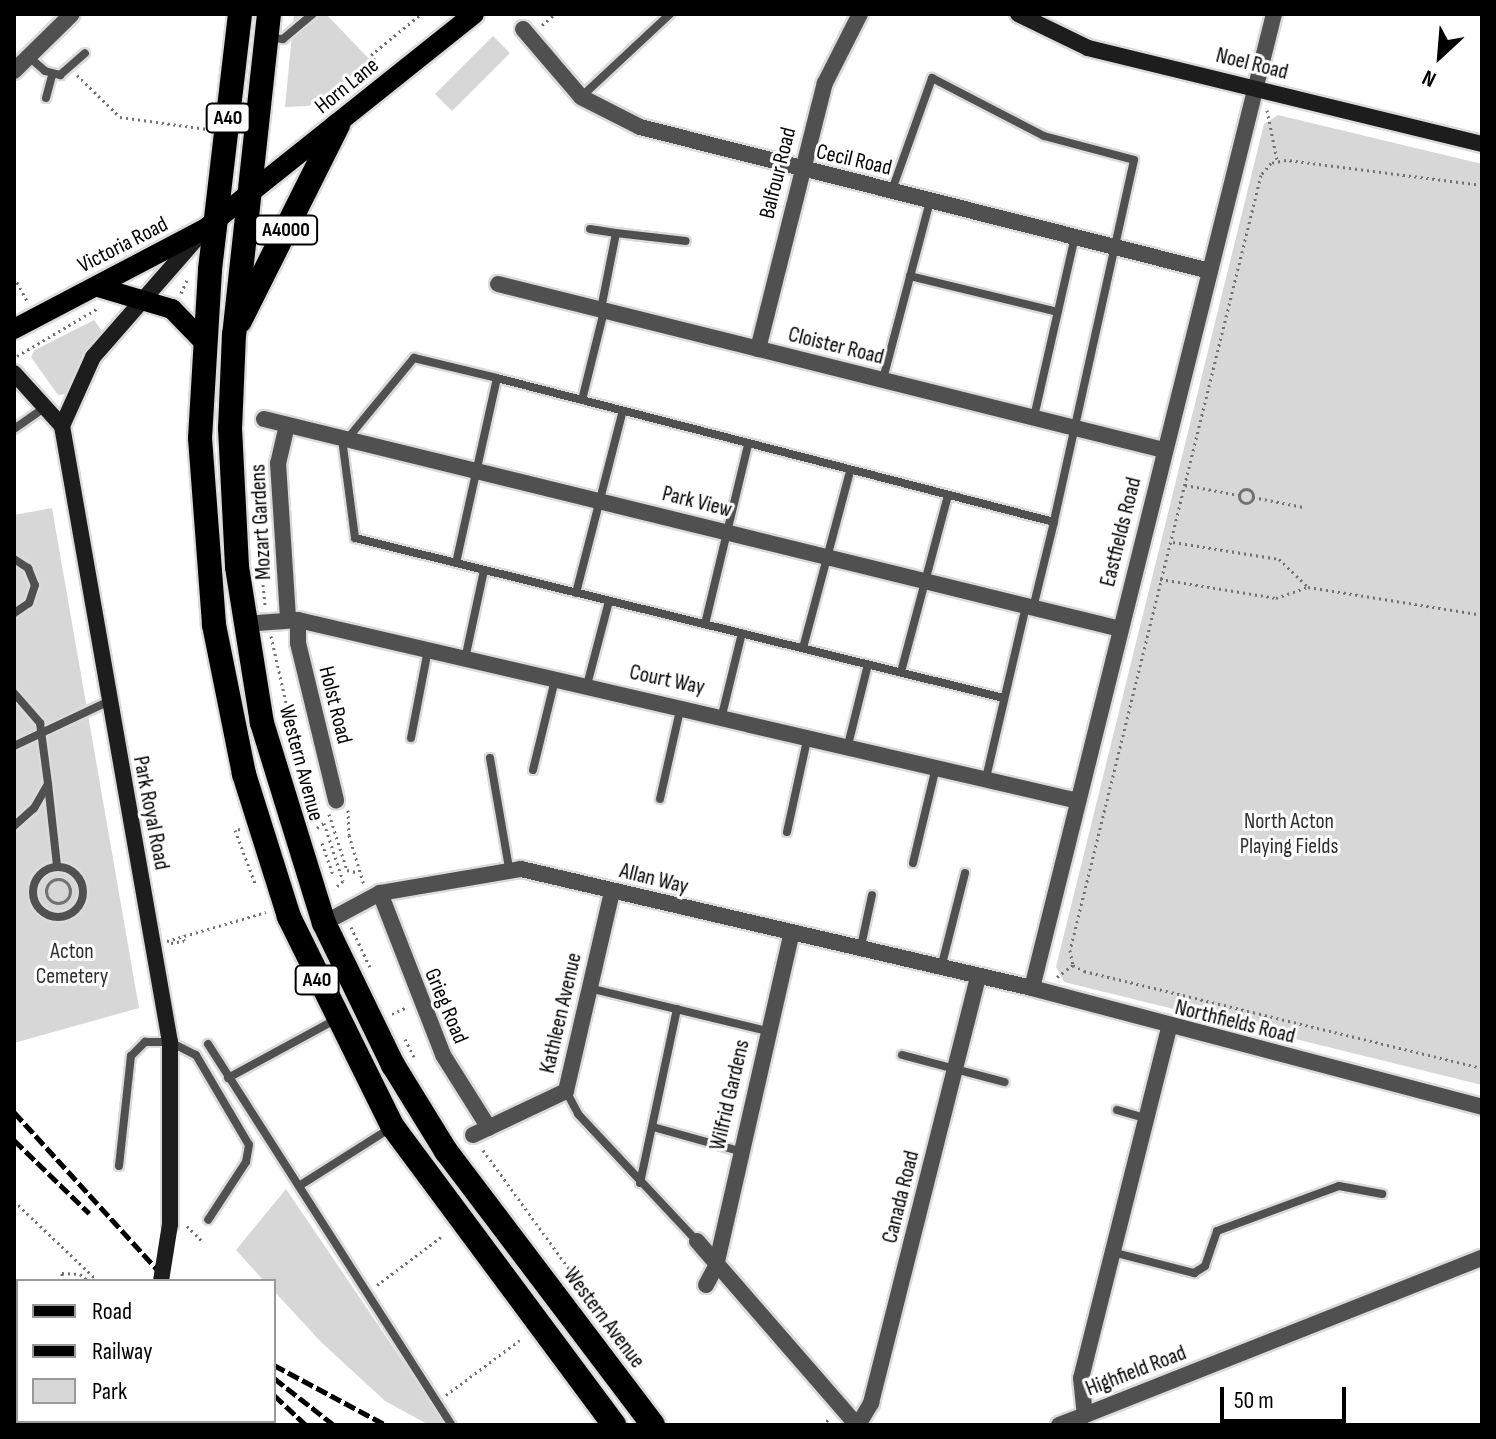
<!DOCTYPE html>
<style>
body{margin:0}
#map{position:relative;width:1496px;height:1439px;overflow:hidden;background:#fff;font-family:"Sofia Sans Condensed",sans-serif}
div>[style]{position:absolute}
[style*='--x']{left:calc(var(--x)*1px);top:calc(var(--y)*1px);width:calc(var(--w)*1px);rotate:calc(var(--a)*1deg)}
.green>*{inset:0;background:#d7d7d7;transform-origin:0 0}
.path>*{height:3px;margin-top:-1.5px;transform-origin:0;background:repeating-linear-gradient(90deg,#727272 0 2px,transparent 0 6px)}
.path>.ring{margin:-1.5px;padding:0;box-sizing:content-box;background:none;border:3px solid #727272;border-radius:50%}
.roads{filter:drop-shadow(2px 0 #dbdbdb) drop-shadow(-2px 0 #dbdbdb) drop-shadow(0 2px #dbdbdb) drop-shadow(0 -2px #dbdbdb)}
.lane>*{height:8px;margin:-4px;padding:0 4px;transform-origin:4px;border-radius:4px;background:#505050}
.lane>.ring{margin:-4px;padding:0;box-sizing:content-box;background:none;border:8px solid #505050;border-radius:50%}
.street>*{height:16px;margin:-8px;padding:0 8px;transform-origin:8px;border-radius:8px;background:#505050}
.secondary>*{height:16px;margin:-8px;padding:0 8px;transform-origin:8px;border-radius:8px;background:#1d1d1d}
.primary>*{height:20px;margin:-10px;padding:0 10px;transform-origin:10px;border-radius:10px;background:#000}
.highway>*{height:24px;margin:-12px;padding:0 12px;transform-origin:12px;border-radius:12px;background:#000}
.rail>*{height:5px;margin-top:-2.5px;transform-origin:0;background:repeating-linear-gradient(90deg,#000 0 12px,transparent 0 16px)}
.secondary-bridge>*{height:16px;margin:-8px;padding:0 8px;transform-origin:8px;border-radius:8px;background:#1d1d1d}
span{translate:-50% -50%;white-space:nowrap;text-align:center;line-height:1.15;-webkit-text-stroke:6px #fff;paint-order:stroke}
.shield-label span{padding:2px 6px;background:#fff;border:2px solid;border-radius:6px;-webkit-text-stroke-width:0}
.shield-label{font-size:20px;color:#000;font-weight:700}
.street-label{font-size:22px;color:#000}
.park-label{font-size:22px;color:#2e2e2e}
.frame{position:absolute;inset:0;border:16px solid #000;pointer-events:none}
.legend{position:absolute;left:16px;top:1279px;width:260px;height:144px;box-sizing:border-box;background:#fff;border:2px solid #999;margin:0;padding:10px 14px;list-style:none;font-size:24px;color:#000}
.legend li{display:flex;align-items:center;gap:16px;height:40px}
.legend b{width:40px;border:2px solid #999}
.north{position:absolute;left:1400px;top:16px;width:80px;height:80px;-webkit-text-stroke:6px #fff;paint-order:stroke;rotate:206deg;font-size:22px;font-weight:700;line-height:32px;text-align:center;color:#000}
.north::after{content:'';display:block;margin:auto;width:28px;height:36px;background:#000;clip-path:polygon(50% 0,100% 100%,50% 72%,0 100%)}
.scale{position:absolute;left:1220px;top:1387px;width:126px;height:36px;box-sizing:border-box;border:4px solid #000;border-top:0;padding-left:10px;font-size:24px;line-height:28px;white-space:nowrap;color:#000;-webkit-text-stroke:6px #fff;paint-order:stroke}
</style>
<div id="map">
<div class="green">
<i style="clip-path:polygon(294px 14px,326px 14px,371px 61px,309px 106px,285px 107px)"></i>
<i style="left:493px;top:36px;width:24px;height:82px;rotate:45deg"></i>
<i style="clip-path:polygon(1278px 115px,1482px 164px,1482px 1085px,1064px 982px,1056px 967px,1264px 124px)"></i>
<i style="clip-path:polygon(94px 320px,102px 331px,81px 359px,66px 394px,58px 395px,31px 357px,35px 350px)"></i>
<i style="clip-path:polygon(41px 445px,139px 1008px,14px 1043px,14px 515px,52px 508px)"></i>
<i style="clip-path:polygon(286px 1189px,446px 1425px,429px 1425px,385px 1401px,320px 1341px,274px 1291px,274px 1281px,264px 1281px,236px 1250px)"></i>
</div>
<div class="path">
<i style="--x:542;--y:25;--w:17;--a:-40"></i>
<i style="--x:375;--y:60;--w:6;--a:-129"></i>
<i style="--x:371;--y:55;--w:65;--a:-39.4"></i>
<i style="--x:77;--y:75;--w:60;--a:44.3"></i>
<i style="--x:120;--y:117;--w:88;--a:7.9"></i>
<i style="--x:1267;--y:110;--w:51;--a:78.7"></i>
<i style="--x:1482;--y:185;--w:198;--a:-172.7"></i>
<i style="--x:1286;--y:160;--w:15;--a:169"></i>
<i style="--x:1271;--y:163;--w:16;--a:130"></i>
<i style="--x:1261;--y:175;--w:798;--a:103.84"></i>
<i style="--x:1070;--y:950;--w:15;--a:79"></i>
<i style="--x:1073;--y:965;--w:13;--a:29"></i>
<i style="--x:1084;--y:971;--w:410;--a:13.7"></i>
<i style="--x:14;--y:277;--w:29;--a:61"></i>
<i style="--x:181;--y:293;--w:17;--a:-65"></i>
<i style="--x:17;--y:356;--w:96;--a:-30.6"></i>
<i style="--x:1185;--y:485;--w:55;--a:10.5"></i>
<i class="ring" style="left:1239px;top:489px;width:11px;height:11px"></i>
<i style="--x:1253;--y:497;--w:51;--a:11.3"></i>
<i style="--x:256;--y:513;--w:92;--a:84.4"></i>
<i style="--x:1173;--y:542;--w:107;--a:9.1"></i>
<i style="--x:1279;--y:559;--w:40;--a:44"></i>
<i style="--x:1308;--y:587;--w:176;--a:9.1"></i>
<i style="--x:1160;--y:579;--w:118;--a:9.3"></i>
<i style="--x:1276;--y:598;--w:34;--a:-19"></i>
<i style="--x:271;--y:636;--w:164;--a:77.3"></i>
<i style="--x:348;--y:810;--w:25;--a:88"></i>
<i style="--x:349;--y:835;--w:52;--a:73.3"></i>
<i style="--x:329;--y:814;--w:59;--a:72.2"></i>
<i style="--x:347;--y:870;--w:9;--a:13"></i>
<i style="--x:317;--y:828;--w:9;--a:-36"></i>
<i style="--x:324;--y:823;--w:61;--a:71.9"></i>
<i style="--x:343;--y:881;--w:12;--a:138"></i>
<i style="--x:240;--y:829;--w:5;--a:169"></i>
<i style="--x:235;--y:830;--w:60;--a:69.4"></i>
<i style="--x:322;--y:843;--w:36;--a:71"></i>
<i class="ring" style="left:46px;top:879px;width:21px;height:21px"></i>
<i style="--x:351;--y:927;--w:44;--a:64.6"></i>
<i style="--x:167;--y:941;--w:103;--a:-16.3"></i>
<i style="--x:171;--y:943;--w:13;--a:-9"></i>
<i style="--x:184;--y:941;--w:6;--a:-99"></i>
<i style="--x:1057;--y:977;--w:20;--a:-37"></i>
<i style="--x:392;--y:1014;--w:17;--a:-25"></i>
<i style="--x:405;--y:1039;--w:20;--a:63"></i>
<i style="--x:483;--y:1150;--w:169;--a:54.1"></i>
<i style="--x:582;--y:1287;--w:7;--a:146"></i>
<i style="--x:14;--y:1201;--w:116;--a:43.6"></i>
<i style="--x:187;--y:1226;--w:21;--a:45"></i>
<i style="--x:62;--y:1281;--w:8;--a:-90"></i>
<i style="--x:62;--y:1273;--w:18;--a:3"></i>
<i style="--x:80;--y:1274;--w:11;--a:41"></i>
<i style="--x:377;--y:1285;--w:80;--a:-36.9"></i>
<i style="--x:446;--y:1395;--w:92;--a:-36.6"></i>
<i style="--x:822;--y:1425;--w:9;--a:-41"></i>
</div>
<div class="roads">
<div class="lane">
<i style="--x:270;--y:38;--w:13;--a:4"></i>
<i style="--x:283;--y:39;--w:39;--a:-40"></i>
<i style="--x:29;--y:57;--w:21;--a:41"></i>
<i style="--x:45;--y:71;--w:16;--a:15"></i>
<i style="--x:60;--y:75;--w:33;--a:-41"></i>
<i style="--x:581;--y:97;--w:122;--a:-43"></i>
<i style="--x:46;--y:98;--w:24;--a:-75"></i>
<i style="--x:892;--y:190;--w:119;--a:-70.3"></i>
<i style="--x:932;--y:78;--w:126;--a:27.4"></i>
<i style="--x:1044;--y:136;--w:93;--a:14.9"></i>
<i style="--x:1134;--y:160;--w:371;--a:102.5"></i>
<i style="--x:590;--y:229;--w:26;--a:9"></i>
<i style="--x:910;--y:276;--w:152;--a:13.7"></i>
<i style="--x:601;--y:309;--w:77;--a:-78.8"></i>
<i style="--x:616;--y:233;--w:70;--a:6.5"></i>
<i style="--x:883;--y:379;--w:184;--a:-75.2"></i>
<i style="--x:582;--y:400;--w:92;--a:-76.1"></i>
<i style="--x:1034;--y:417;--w:186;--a:-77.2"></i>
<i style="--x:14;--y:429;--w:39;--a:-35"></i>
<i style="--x:348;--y:438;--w:104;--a:-50.5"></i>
<i style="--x:414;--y:358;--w:85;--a:13.5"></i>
<i style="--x:497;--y:378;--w:575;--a:14.5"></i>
<i style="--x:1054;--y:522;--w:89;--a:103.7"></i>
<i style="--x:342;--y:439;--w:100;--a:82.5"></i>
<i style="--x:355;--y:538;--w:668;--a:13.85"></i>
<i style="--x:14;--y:559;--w:17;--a:33"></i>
<i style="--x:28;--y:568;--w:18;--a:68"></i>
<i style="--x:35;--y:585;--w:19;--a:108"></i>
<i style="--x:29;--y:603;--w:18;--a:146"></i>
<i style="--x:456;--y:563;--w:189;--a:-77.5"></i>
<i style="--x:576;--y:593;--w:185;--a:-75.6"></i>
<i style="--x:705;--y:624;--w:184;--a:-76.5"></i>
<i style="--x:803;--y:648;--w:183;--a:-75.1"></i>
<i style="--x:465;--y:659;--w:91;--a:-77.9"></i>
<i style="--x:901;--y:672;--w:183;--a:-75.1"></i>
<i style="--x:587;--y:685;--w:87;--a:-75.3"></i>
<i style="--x:14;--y:693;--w:40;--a:49"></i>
<i style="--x:40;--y:723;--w:62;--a:82.5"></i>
<i style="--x:48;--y:784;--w:28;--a:120"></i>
<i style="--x:34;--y:808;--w:27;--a:138"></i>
<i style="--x:722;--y:715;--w:84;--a:-76.3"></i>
<i style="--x:411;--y:738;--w:90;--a:-79.1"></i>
<i style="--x:848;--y:745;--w:83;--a:-76.1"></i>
<i style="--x:14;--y:746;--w:103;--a:-25.3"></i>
<i style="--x:490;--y:758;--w:112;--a:80.2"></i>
<i style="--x:533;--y:770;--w:93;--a:-76.3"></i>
<i style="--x:986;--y:778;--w:177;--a:-76.9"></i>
<i style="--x:48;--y:784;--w:82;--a:83.7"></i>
<i style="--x:660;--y:799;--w:95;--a:-77.3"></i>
<i style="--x:787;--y:832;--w:98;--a:-77.7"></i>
<i style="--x:913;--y:863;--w:99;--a:-76.5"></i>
<i class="ring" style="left:33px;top:867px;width:42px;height:42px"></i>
<i style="--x:860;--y:951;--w:57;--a:-77.9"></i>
<i style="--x:941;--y:968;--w:98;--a:-75.8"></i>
<i style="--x:589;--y:988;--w:183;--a:13.6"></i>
<i style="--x:208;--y:1044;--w:452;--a:57.4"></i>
<i style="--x:902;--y:1055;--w:106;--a:14.8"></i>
<i style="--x:228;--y:1078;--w:122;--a:-28.5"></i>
<i style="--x:566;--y:1091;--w:26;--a:62"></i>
<i style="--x:578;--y:1114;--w:174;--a:46.9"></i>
<i style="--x:1117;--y:1110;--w:29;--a:16"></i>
<i style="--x:653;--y:1127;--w:89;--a:15.6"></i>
<i style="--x:119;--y:1166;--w:111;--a:-83.8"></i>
<i style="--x:131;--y:1056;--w:20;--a:-45"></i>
<i style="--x:145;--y:1042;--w:25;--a:0"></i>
<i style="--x:170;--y:1042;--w:29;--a:27"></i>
<i style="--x:196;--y:1055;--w:104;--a:59.5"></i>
<i style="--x:249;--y:1145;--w:17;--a:100"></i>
<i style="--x:246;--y:1162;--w:69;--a:123.2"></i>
<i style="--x:640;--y:1183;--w:178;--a:-78"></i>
<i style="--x:299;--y:1186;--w:110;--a:-32.4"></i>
<i style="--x:1112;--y:1252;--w:85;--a:14.4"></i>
<i style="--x:1194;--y:1273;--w:13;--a:-32"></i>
<i style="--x:1205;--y:1266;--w:37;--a:-71"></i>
<i style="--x:1217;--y:1231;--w:130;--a:-20.2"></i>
<i style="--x:1339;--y:1186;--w:44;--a:10.5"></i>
<i style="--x:107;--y:1425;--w:4;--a:-76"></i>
</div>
<div class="street">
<i style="--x:523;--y:29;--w:89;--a:49.5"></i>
<i style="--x:581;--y:97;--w:66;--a:27"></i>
<i style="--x:640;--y:127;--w:588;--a:14.18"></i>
<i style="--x:14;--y:71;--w:81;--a:-44.5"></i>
<i style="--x:498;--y:284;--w:686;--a:14"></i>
<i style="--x:758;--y:349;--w:274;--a:-75.9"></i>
<i style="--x:825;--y:83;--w:77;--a:-63.1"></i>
<i style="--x:264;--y:419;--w:881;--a:13.78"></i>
<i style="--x:287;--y:425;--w:39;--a:103"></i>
<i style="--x:278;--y:463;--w:155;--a:86.3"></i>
<i style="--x:298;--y:620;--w:23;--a:90"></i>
<i style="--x:298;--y:643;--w:162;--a:76.4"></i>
<i style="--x:244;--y:624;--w:54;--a:-4.2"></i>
<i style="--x:298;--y:620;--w:801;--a:13.06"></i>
<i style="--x:380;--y:893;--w:174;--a:68.7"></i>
<i style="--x:443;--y:1055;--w:86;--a:57.8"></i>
<i style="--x:324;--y:923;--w:64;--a:-28.2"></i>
<i style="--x:380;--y:893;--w:143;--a:-9.7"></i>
<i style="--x:521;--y:869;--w:525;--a:13.11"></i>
<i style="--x:1032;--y:988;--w:465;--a:14.8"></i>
<i style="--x:1032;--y:988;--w:1004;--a:-76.05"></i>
<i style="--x:1169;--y:1028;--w:361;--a:104.1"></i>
<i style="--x:1081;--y:1378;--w:37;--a:84"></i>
<i style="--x:1085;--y:1415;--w:427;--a:-21.6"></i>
<i style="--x:473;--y:1135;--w:103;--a:-25.3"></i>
<i style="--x:566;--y:1091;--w:204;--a:-77"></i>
<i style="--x:697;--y:1241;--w:244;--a:49"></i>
<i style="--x:706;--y:1285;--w:21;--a:-62"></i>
<i style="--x:716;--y:1266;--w:339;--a:-77.2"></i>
<i style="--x:14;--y:1290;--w:4;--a:0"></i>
<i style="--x:49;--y:1425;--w:4;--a:-90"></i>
<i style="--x:858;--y:1425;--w:26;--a:-59"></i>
<i style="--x:871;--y:1403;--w:438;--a:-75.9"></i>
<i style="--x:1059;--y:1425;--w:28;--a:-21"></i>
</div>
<div class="secondary">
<i style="--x:1018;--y:14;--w:78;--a:25.9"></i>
<i style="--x:1088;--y:48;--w:406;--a:13.7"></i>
<i style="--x:14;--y:373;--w:72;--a:47.8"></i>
<i style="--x:62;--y:426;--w:625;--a:80.06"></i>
<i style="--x:170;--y:1042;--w:182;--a:90"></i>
<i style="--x:62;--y:426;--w:76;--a:-65.8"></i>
<i style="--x:93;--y:357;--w:170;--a:-48.8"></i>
<i style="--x:136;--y:1425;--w:4;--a:-76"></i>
</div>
<div class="primary">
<i style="--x:98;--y:287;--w:77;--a:16.6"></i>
<i style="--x:172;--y:309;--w:47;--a:45.9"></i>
<i style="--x:14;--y:329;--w:217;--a:-27.7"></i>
<i style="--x:206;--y:228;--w:343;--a:-38.6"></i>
</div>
<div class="highway">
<i style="--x:240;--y:14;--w:258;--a:96.7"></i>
<i style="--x:210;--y:270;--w:168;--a:93.4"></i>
<i style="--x:200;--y:438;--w:188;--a:85.7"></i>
<i style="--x:214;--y:625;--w:152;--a:78.6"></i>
<i style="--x:244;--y:774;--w:150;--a:72.5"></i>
<i style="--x:289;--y:917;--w:234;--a:63.7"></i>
<i style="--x:393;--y:1127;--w:371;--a:53.4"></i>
<i style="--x:269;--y:14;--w:322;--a:96.2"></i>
<i style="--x:234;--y:334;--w:94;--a:92.4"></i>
<i style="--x:230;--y:428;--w:139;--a:87.1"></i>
<i style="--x:237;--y:567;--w:158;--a:80.9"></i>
<i style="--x:262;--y:723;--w:209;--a:72.8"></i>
<i style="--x:324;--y:923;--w:158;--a:64.1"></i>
<i style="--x:393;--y:1065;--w:101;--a:58.4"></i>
<i style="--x:446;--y:1151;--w:343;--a:52.9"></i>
<i style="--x:240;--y:321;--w:219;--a:-63.4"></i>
</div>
</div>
<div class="rail">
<i style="--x:14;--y:1112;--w:229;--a:47.7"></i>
<i style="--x:14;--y:1140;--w:105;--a:44.2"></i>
<i style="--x:274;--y:1365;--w:127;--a:28.2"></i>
<i style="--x:274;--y:1378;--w:76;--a:38.1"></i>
<i style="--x:274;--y:1395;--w:44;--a:43.2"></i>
</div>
<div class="secondary-bridge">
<i style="--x:161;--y:1281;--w:58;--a:-81"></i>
</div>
<div class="shield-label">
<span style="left:228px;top:118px">A40</span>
<span style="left:286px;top:230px">A4000</span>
<span style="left:317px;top:980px">A40</span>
</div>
<div class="street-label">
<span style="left:1252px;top:64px;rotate:14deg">Noel Road</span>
<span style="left:347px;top:86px;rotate:-39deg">Horn Lane</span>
<span style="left:854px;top:160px;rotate:13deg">Cecil Road</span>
<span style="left:778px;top:173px;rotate:-76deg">Balfour Road</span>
<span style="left:123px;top:245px;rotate:-27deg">Victoria Road</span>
<span style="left:836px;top:346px;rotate:14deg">Cloister Road</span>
<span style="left:697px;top:502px;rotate:14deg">Park View</span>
<span style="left:261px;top:522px;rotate:-93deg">Mozart Gardens</span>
<span style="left:1121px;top:532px;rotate:-76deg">Eastfields Road</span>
<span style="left:667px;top:680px;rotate:12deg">Court Way</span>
<span style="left:335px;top:705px;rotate:76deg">Holst Road</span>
<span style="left:301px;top:763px;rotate:75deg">Western Avenue</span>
<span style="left:151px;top:813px;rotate:79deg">Park Royal Road</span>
<span style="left:654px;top:879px;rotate:14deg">Allan Way</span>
<span style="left:446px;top:1006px;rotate:67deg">Grieg Road</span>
<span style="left:561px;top:1013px;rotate:-77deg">Kathleen Avenue</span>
<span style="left:1235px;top:1022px;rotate:14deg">Northfields Road</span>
<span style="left:730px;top:1095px;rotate:-77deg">Wilfrid Gardens</span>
<span style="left:901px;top:1197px;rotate:-76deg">Canada Road</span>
<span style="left:604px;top:1318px;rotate:53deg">Western Avenue</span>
<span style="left:1136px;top:1371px;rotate:-21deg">Highfield Road</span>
</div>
<div class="park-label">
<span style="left:1289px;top:834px">North Acton<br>Playing Fields</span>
<span style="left:72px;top:964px">Acton<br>Cemetery</span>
</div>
<div class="frame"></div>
<ul class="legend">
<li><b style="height:10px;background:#000"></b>Road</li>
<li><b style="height:10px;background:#000"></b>Railway</li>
<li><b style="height:22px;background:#d7d7d7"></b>Park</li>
</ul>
<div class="north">N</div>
<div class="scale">50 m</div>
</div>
